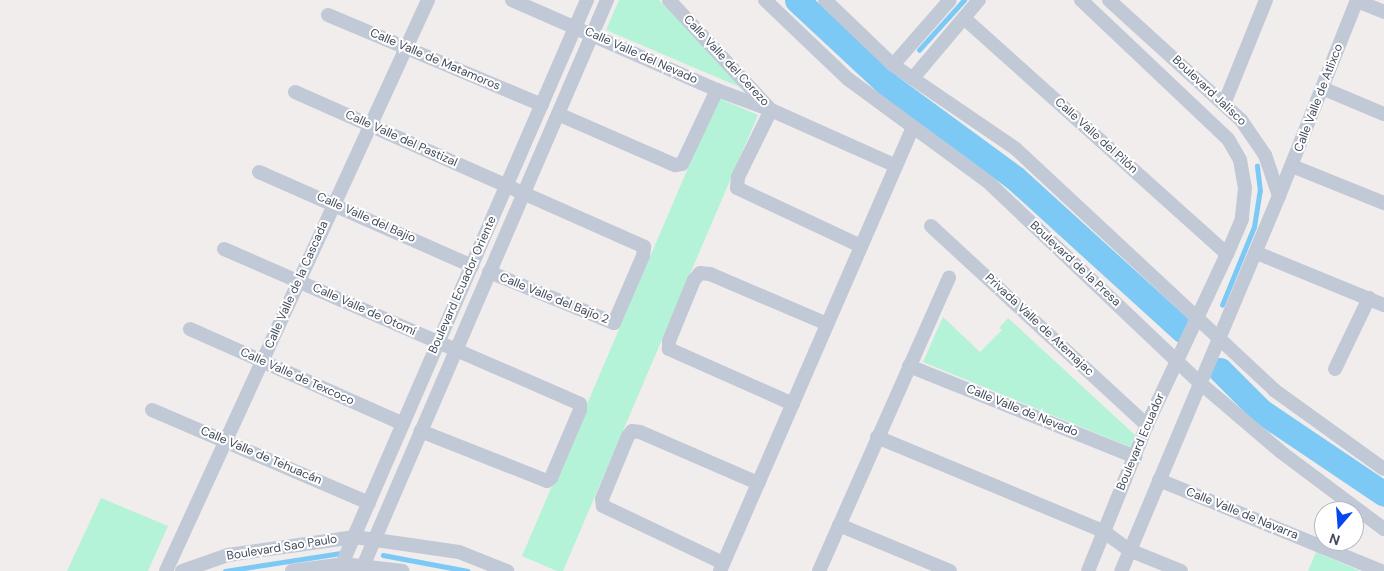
<!DOCTYPE html>
<meta charset="utf-8">
<style>
body{margin:0}
#map{position:relative;width:1384px;height:571px;overflow:hidden;background:#f0edec;font-family:"DM Sans",sans-serif}
div>[style]{position:absolute}
[style*='--x']{left:calc(var(--x)*1px);top:calc(var(--y)*1px);width:calc(var(--w)*1px);rotate:calc(var(--a)*1deg)}
.green>*{inset:0;background:#b4f3d7}
.stream>*{height:4.5px;margin:-2.25px;padding:0 2.25px;transform-origin:2.25px;border-radius:2.25px;background:#7cc9f5}
.river>*{height:25px;margin:-12.5px;padding:0 12.5px;transform-origin:12.5px;border-radius:12.5px;background:#7cc9f5}
.minor>*{height:14px;margin:-7px;padding:0 7px;transform-origin:7px;border-radius:7px;background:#c1c9d6}
span{translate:-50% -50%;white-space:nowrap;text-align:center;line-height:1.15;-webkit-text-stroke:4px #fff;paint-order:stroke}
.street-label{font-size:12px;color:#434c5c}
.north{position:absolute;left:1314px;top:501px;width:50px;height:50px;box-sizing:border-box;background:#fff;border:1px solid #b4b7be;border-radius:50%;rotate:198deg;font-size:14px;font-weight:700;line-height:20px;text-align:center;color:#434c5c}
.north::after{content:'';display:block;margin:auto;width:18px;height:22px;background:#0546f1;clip-path:polygon(50% 0,100% 100%,50% 72%,0 100%)}
</style>
<div id="map">
<div class="green">
<i style="clip-path:polygon(619px 0,659px 0,749px 91px,606px 30px)"></i>
<i style="clip-path:polygon(718px 98px,758px 115px,563px 571px,557px 571px,522px 556px)"></i>
<i style="clip-path:polygon(943px 317px,980px 352px,1002px 330px,999px 328px,1008px 318px,1135px 435px,1130px 447px,923px 362px)"></i>
<i style="clip-path:polygon(101px 498px,168px 526px,148px 571px,67px 571px)"></i>
<i style="clip-path:polygon(1316px 552px,1360px 571px,1308px 571px)"></i>
</div>
<div class="stream">
<i style="--x:919;--y:50;--w:67;--a:-48"></i>
<i style="--x:1222;--y:305;--w:84;--a:-67.7"></i>
<i style="--x:1254;--y:227;--w:36;--a:-81"></i>
<i style="--x:1260;--y:191;--w:25;--a:-97"></i>
<i style="--x:1166;--y:316;--w:11;--a:5"></i>
<i style="--x:383;--y:555;--w:86;--a:10.7"></i>
<i style="--x:225;--y:571;--w:117;--a:-8.8"></i>
</div>
<div class="river">
<i style="--x:797;--y:0;--w:123;--a:43"></i>
<i style="--x:887;--y:84;--w:159;--a:36.3"></i>
<i style="--x:1015;--y:178;--w:226;--a:42.3"></i>
<i style="--x:1220;--y:370;--w:58;--a:45"></i>
<i style="--x:1261;--y:411;--w:148;--a:34"></i>
</div>
<div class="minor">
<i style="--x:512;--y:0;--w:224;--a:23.7"></i>
<i style="--x:717;--y:90;--w:58;--a:20.3"></i>
<i style="--x:771;--y:110;--w:75;--a:116.2"></i>
<i style="--x:738;--y:177;--w:11;--a:95"></i>
<i style="--x:737;--y:188;--w:137;--a:25.1"></i>
<i style="--x:669;--y:0;--w:150;--a:47.2"></i>
<i style="--x:771;--y:110;--w:137;--a:24.1"></i>
<i style="--x:765;--y:0;--w:115;--a:43.6"></i>
<i style="--x:848;--y:79;--w:172;--a:36.3"></i>
<i style="--x:987;--y:181;--w:294;--a:43.5"></i>
<i style="--x:1200;--y:383;--w:106;--a:40.4"></i>
<i style="--x:1281;--y:452;--w:129;--a:36.8"></i>
<i style="--x:825;--y:0;--w:94;--a:43.7"></i>
<i style="--x:893;--y:65;--w:149;--a:34.3"></i>
<i style="--x:1016;--y:149;--w:353;--a:43"></i>
<i style="--x:1274;--y:390;--w:135;--a:35.7"></i>
<i style="--x:1081;--y:0;--w:202;--a:43.4"></i>
<i style="--x:1228;--y:139;--w:24;--a:60"></i>
<i style="--x:1240;--y:160;--w:28;--a:80"></i>
<i style="--x:1245;--y:188;--w:31;--a:96"></i>
<i style="--x:1242;--y:219;--w:38;--a:113"></i>
<i style="--x:1227;--y:254;--w:189;--a:115.1"></i>
<i style="--x:1147;--y:425;--w:157;--a:112"></i>
<i style="--x:1109;--y:0;--w:178;--a:42.3"></i>
<i style="--x:1241;--y:120;--w:42;--a:55.6"></i>
<i style="--x:1265;--y:155;--w:43;--a:71.1"></i>
<i style="--x:1279;--y:196;--w:407;--a:112.8"></i>
<i style="--x:1357;--y:1;--w:29;--a:22"></i>
<i style="--x:328;--y:15;--w:232;--a:22.8"></i>
<i style="--x:964;--y:18;--w:353;--a:41.9"></i>
<i style="--x:893;--y:65;--w:86;--a:-48.8"></i>
<i style="--x:913;--y:78;--w:102;--a:-49.8"></i>
<i style="--x:1322;--y:88;--w:67;--a:22.8"></i>
<i style="--x:295;--y:92;--w:382;--a:23.9"></i>
<i style="--x:644;--y:247;--w:9;--a:96"></i>
<i style="--x:643;--y:256;--w:73;--a:113.4"></i>
<i style="--x:614;--y:323;--w:135;--a:-157.8"></i>
<i style="--x:1224;--y:104;--w:112;--a:-68"></i>
<i style="--x:558;--y:114;--w:128;--a:23.6"></i>
<i style="--x:675;--y:165;--w:7;--a:-8"></i>
<i style="--x:682;--y:164;--w:82;--a:-64.7"></i>
<i style="--x:1292;--y:166;--w:99;--a:21.9"></i>
<i style="--x:259;--y:172;--w:233;--a:23.8"></i>
<i style="--x:1279;--y:196;--w:211;--a:-68.3"></i>
<i style="--x:931;--y:226;--w:294;--a:42.7"></i>
<i style="--x:224;--y:249;--w:388;--a:23.5"></i>
<i style="--x:580;--y:404;--w:6;--a:90"></i>
<i style="--x:580;--y:410;--w:74;--a:113.1"></i>
<i style="--x:551;--y:478;--w:5;--a:143"></i>
<i style="--x:547;--y:481;--w:136;--a:-158.4"></i>
<i style="--x:1257;--y:253;--w:137;--a:22.3"></i>
<i style="--x:190;--y:329;--w:233;--a:24"></i>
<i style="--x:909;--y:366;--w:244;--a:21.9"></i>
<i style="--x:1335;--y:369;--w:79;--a:-64.4"></i>
<i style="--x:793;--y:404;--w:136;--a:-156.1"></i>
<i style="--x:669;--y:349;--w:8;--a:-90"></i>
<i style="--x:669;--y:341;--w:66;--a:-67.7"></i>
<i style="--x:694;--y:280;--w:9;--a:-49"></i>
<i style="--x:700;--y:273;--w:10;--a:6"></i>
<i style="--x:710;--y:274;--w:127;--a:23.1"></i>
<i style="--x:152;--y:410;--w:236;--a:23.2"></i>
<i style="--x:877;--y:437;--w:245;--a:22.6"></i>
<i style="--x:1103;--y:531;--w:32;--a:36"></i>
<i style="--x:1129;--y:550;--w:56;--a:22"></i>
<i style="--x:1159;--y:480;--w:240;--a:22.3"></i>
<i style="--x:839;--y:525;--w:120;--a:22.5"></i>
<i style="--x:723;--y:563;--w:133;--a:-154.6"></i>
<i style="--x:603;--y:506;--w:7;--a:-98"></i>
<i style="--x:602;--y:499;--w:68;--a:-67.6"></i>
<i style="--x:628;--y:436;--w:6;--a:-51"></i>
<i style="--x:632;--y:431;--w:8;--a:7"></i>
<i style="--x:640;--y:432;--w:129;--a:23.4"></i>
<i style="--x:166;--y:571;--w:628;--a:-65.35"></i>
<i style="--x:182;--y:571;--w:49;--a:-19.2"></i>
<i style="--x:228;--y:555;--w:128;--a:-8.1"></i>
<i style="--x:355;--y:537;--w:105;--a:8.2"></i>
<i style="--x:459;--y:552;--w:52;--a:21.6"></i>
<i style="--x:292;--y:571;--w:51;--a:-7.8"></i>
<i style="--x:343;--y:564;--w:60;--a:6.7"></i>
<i style="--x:339;--y:571;--w:623;--a:-66.52"></i>
<i style="--x:361;--y:571;--w:622;--a:-66.69"></i>
<i style="--x:720;--y:571;--w:483;--a:-66.5"></i>
<i style="--x:819;--y:571;--w:321;--a:-66.1"></i>
</div>
<div class="street-label">
<span style="left:641px;top:56px;rotate:24deg">Calle Valle del Nevado</span>
<span style="left:435px;top:60px;rotate:23deg">Calle Valle de Matamoros</span>
<span style="left:726px;top:61px;rotate:47deg">Calle Valle del Cerezo</span>
<span style="left:1209px;top:91px;rotate:43deg">Boulevard Jalisco</span>
<span style="left:1319px;top:98px;rotate:-69deg">Calle Valle de Atlixco</span>
<span style="left:1096px;top:136px;rotate:42deg">Calle Valle del Pilón</span>
<span style="left:401px;top:139px;rotate:24deg">Calle Valle del Pastizal</span>
<span style="left:366px;top:218px;rotate:24deg">Calle Valle del Bajio</span>
<span style="left:1075px;top:264px;rotate:43deg">Boulevard de la Presa</span>
<span style="left:297px;top:285px;rotate:-66deg">Calle Valle de la Cascada</span>
<span style="left:463px;top:285px;rotate:-66deg">Boulevard Ecuador Oriente</span>
<span style="left:554px;top:299px;rotate:22deg">Calle Valle del Bajío 2</span>
<span style="left:364px;top:310px;rotate:24deg">Calle Valle de Otomí</span>
<span style="left:1039px;top:325px;rotate:43deg">Privada Valle de Atemajac</span>
<span style="left:297px;top:377px;rotate:24deg">Calle Valle de Texcoco</span>
<span style="left:1022px;top:411px;rotate:22deg">Calle Valle de Nevado</span>
<span style="left:1141px;top:442px;rotate:-67deg">Boulevard Ecuador</span>
<span style="left:261px;top:456px;rotate:23deg">Calle Valle de Tehuacán</span>
<span style="left:1242px;top:514px;rotate:22deg">Calle Valle de Navarra</span>
<span style="left:282px;top:548px;rotate:-9deg">Boulevard Sao Paulo</span>
</div>
<div class="north">N</div>
</div>
